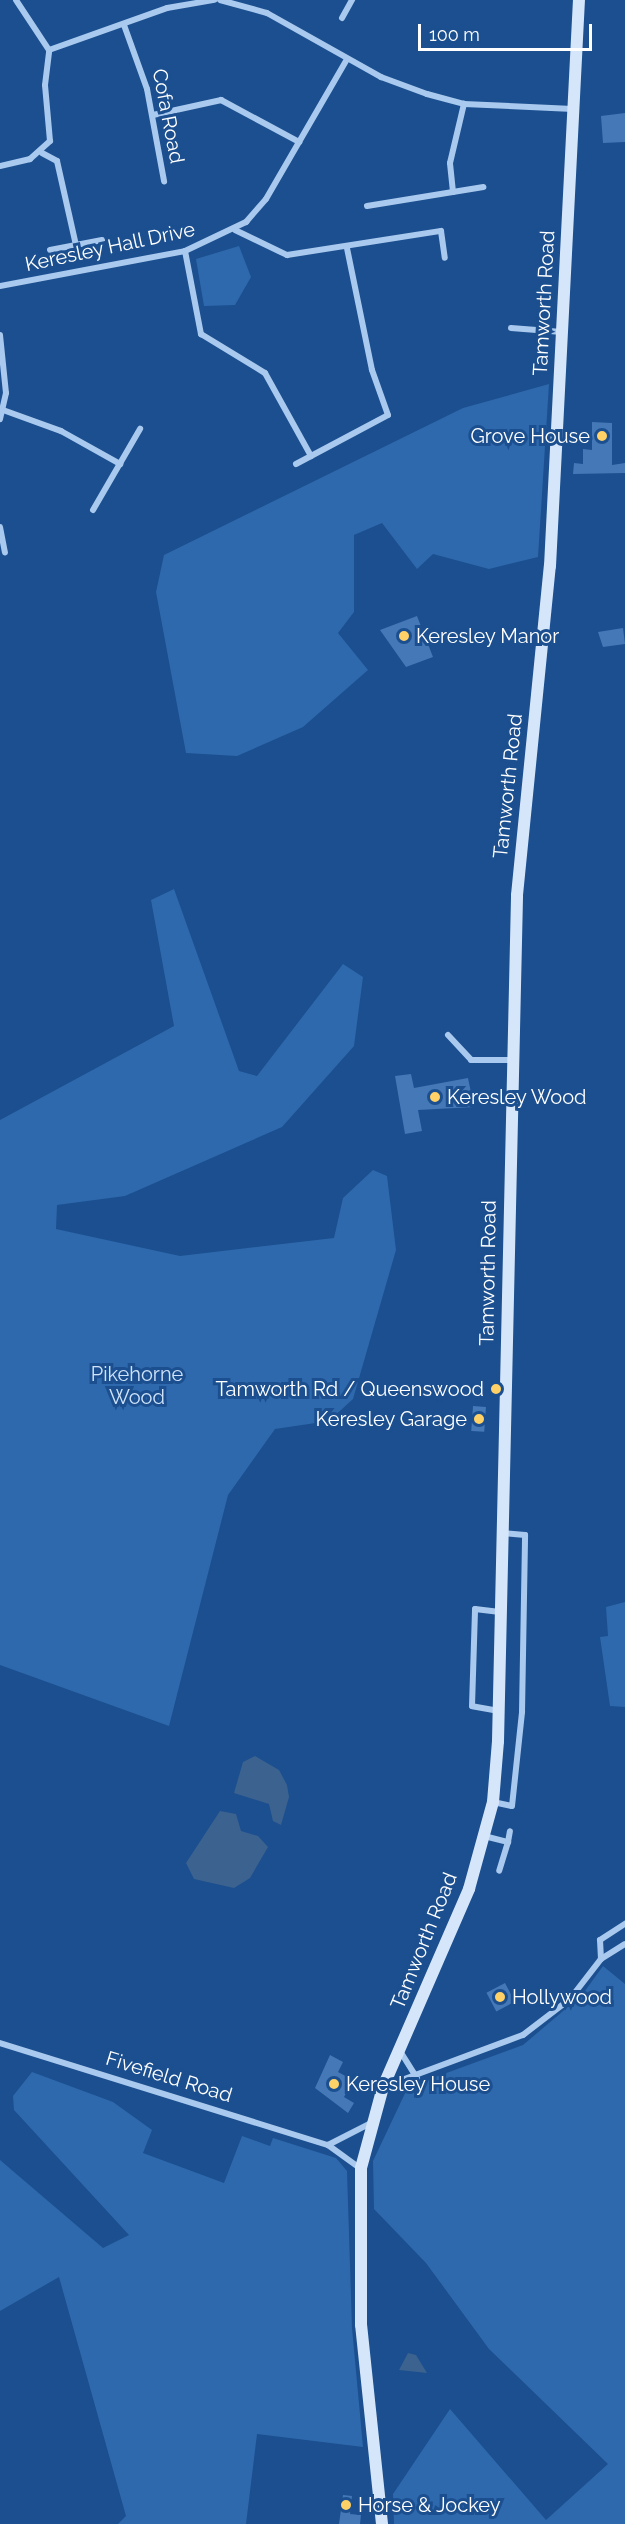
<!DOCTYPE html>
<style>
body{margin:0}
#map{position:relative;width:625px;height:2524px;overflow:hidden;background:#1b4f8f;font-family:Raleway,sans-serif}
div>[style]{position:absolute}
[style*='--x']{left:calc(var(--x)*1px);top:calc(var(--y)*1px);width:calc(var(--w)*1px);rotate:calc(var(--a)*1deg)}
.green>*{inset:0;background:#2e69ad}
.water>*{inset:0;background:#3c6290}
.building>*{inset:0;background:#4478b7;transform-origin:0 0}
.minor>*{height:6px;margin:-3px;padding:0 3px;transform-origin:3px;border-radius:3px;background:#a9c9ee}
.secondary>*{height:12px;margin:-6px;padding:0 6px;transform-origin:6px;border-radius:6px;background:#d6e6fa}
.dots>*{width:16px;height:16px;translate:-50% -50%;box-sizing:border-box;border:3px solid #1b4f8f;border-radius:50%}
span{translate:-50% -50%;white-space:nowrap;text-align:center;line-height:1.15;-webkit-text-stroke:6px #1b4f8f;paint-order:stroke}
.street-label{font-size:20px;color:#fff}
.poi-label{font-size:20px;color:#fff}
.right{translate:-100% -50%;text-align:right}
.left{translate:0 -50%;text-align:left}
.park-label{font-size:20px;color:#cfe3fa}
.scale{position:absolute;left:418px;top:24px;width:174px;height:27px;box-sizing:border-box;border:3px solid #fff;border-top:0;padding-left:8px;font-size:18px;line-height:21px;white-space:nowrap;color:#fff;-webkit-text-stroke:4px #1b4f8f;paint-order:stroke}
</style>
<div id="map">
<div class="green">
<i style="clip-path:polygon(239px 246px,251px 277px,235px 305px,204px 306px,196px 259px)"></i>
<i style="clip-path:polygon(549px 384px,538px 557px,489px 569px,433px 554px,417px 569px,382px 523px,354px 535px,354px 612px,338px 633px,368px 670px,303px 727px,237px 756px,186px 753px,156px 592px,164px 555px,463px 408px)"></i>
<i style="clip-path:polygon(174px 889px,239px 1071px,257px 1076px,343px 964px,363px 977px,354px 1046px,282px 1127px,125px 1196px,57px 1205px,56px 1229px,180px 1256px,334px 1238px,343px 1198px,373px 1170px,387px 1176px,396px 1250px,353px 1399px,329px 1421px,275px 1429px,228px 1495px,169px 1726px,0 1665px,0 1120px,174px 1026px,151px 900px)"></i>
<i style="clip-path:polygon(625px 1602px,625px 1707px,610px 1706px,600px 1637px,608px 1636px,606px 1607px)"></i>
<i style="clip-path:polygon(603px 1966px,625px 1984px,625px 2524px,394px 2524px,393px 2494px,450px 2409px,546px 2520px,608px 2464px,489px 2349px,426px 2263px,374px 2209px,373px 2161px,408px 2087px,523px 2045px,582px 1995px)"></i>
<i style="clip-path:polygon(32px 2072px,113px 2102px,152px 2130px,143px 2153px,224px 2183px,242px 2136px,270px 2146px,273px 2138px,336px 2158px,347px 2171px,352px 2328px,363px 2447px,257px 2434px,246px 2524px,118px 2524px,126px 2516px,59px 2277px,0 2311px,0 2160px,103px 2248px,129px 2235px,14px 2110px,13px 2096px)"></i>
</div>
<div class="water">
<i style="clip-path:polygon(255px 1756px,279px 1770px,287px 1785px,289px 1797px,281px 1825px,273px 1821px,269px 1804px,234px 1793px,243px 1762px)"></i>
<i style="clip-path:polygon(220px 1811px,236px 1814px,241px 1831px,258px 1836px,268px 1847px,250px 1878px,234px 1888px,194px 1879px,186px 1863px)"></i>
<i style="clip-path:polygon(408px 2353px,416px 2355px,427px 2373px,399px 2370px)"></i>
</div>
<div class="building">
<i style="clip-path:polygon(625px 113px,625px 142px,603px 143px,601px 116px)"></i>
<i style="clip-path:polygon(592px 422px,612px 423px,612px 465px,625px 463px,625px 473px,573px 474px,574px 463px,583px 464px,583px 449px,592px 450px)"></i>
<i style="clip-path:polygon(417px 616px,433px 657px,406px 667px,380px 630px)"></i>
<i style="clip-path:polygon(623px 628px,625px 644px,603px 647px,598px 632px)"></i>
<i style="clip-path:polygon(411px 1074px,414px 1088px,468px 1078px,474px 1107px,418px 1110px,422px 1131px,405px 1134px,395px 1076px)"></i>
<i style="left:473px;top:1406px;width:13px;height:25px;rotate:4deg"></i>
<i style="left:505px;top:1983px;width:21px;height:21px;rotate:62deg"></i>
<i style="clip-path:polygon(330px 2055px,343px 2062px,338px 2072px,353px 2080px,344px 2097px,354px 2103px,348px 2113px,315px 2088px)"></i>
<i style="clip-path:polygon(343px 2495px,352px 2496px,350px 2514px,361px 2515px,360px 2524px,339px 2524px)"></i>
</div>
<div class="minor">
<i style="--x:16;--y:0;--w:60;--a:56.6"></i>
<i style="--x:49;--y:50;--w:125;--a:-19.6"></i>
<i style="--x:167;--y:8;--w:48;--a:-9.7"></i>
<i style="--x:220;--y:0;--w:49;--a:15.5"></i>
<i style="--x:267;--y:13;--w:131;--a:29.3"></i>
<i style="--x:381;--y:77;--w:49;--a:20.3"></i>
<i style="--x:427;--y:94;--w:38;--a:15"></i>
<i style="--x:464;--y:104;--w:109;--a:2.6"></i>
<i style="--x:342;--y:18;--w:21;--a:-61"></i>
<i style="--x:124;--y:25;--w:68;--a:70.2"></i>
<i style="--x:147;--y:89;--w:94;--a:79.5"></i>
<i style="--x:153;--y:115;--w:70;--a:-12.4"></i>
<i style="--x:221;--y:100;--w:89;--a:28.3"></i>
<i style="--x:42;--y:153;--w:17;--a:28"></i>
<i style="--x:57;--y:161;--w:86;--a:77.3"></i>
<i style="--x:0;--y:166;--w:31;--a:-13"></i>
<i style="--x:30;--y:159;--w:27;--a:-42"></i>
<i style="--x:50;--y:141;--w:56;--a:-95.1"></i>
<i style="--x:45;--y:85;--w:35;--a:-83"></i>
<i style="--x:453;--y:192;--w:29;--a:-96"></i>
<i style="--x:450;--y:163;--w:61;--a:-76.7"></i>
<i style="--x:367;--y:206;--w:118;--a:-9.3"></i>
<i style="--x:235;--y:230;--w:58;--a:25.7"></i>
<i style="--x:287;--y:255;--w:156;--a:-8.9"></i>
<i style="--x:441;--y:231;--w:27;--a:82"></i>
<i style="--x:50;--y:250;--w:53;--a:-10.9"></i>
<i style="--x:185;--y:251;--w:85;--a:79.1"></i>
<i style="--x:201;--y:334;--w:75;--a:31.4"></i>
<i style="--x:265;--y:373;--w:95;--a:61"></i>
<i style="--x:0;--y:286;--w:188;--a:-10.7"></i>
<i style="--x:185;--y:251;--w:68;--a:-25.4"></i>
<i style="--x:246;--y:222;--w:30;--a:-49"></i>
<i style="--x:266;--y:199;--w:162;--a:-59.9"></i>
<i style="--x:511;--y:328;--w:51;--a:4.5"></i>
<i style="--x:0;--y:335;--w:58;--a:84.1"></i>
<i style="--x:6;--y:393;--w:27;--a:103"></i>
<i style="--x:3;--y:410;--w:62;--a:19.9"></i>
<i style="--x:61;--y:431;--w:68;--a:29.2"></i>
<i style="--x:296;--y:464;--w:104;--a:-28"></i>
<i style="--x:388;--y:415;--w:48;--a:-109.6"></i>
<i style="--x:372;--y:370;--w:125;--a:-101.6"></i>
<i style="--x:93;--y:510;--w:94;--a:-59.9"></i>
<i style="--x:0;--y:527;--w:26;--a:79"></i>
<i style="--x:448;--y:1035;--w:34;--a:47"></i>
<i style="--x:471;--y:1060;--w:42;--a:0"></i>
<i style="--x:499;--y:1711;--w:27;--a:-170"></i>
<i style="--x:472;--y:1706;--w:97;--a:-88.2"></i>
<i style="--x:475;--y:1609;--w:25;--a:7"></i>
<i style="--x:493;--y:1802;--w:19;--a:12"></i>
<i style="--x:512;--y:1806;--w:95;--a:-83.9"></i>
<i style="--x:522;--y:1712;--w:177;--a:-89"></i>
<i style="--x:525;--y:1535;--w:22;--a:-175"></i>
<i style="--x:484;--y:1836;--w:25;--a:14"></i>
<i style="--x:508;--y:1842;--w:30;--a:107"></i>
<i style="--x:508;--y:1842;--w:11;--a:-80"></i>
<i style="--x:601;--y:1959;--w:19;--a:-93"></i>
<i style="--x:600;--y:1940;--w:30;--a:-33"></i>
<i style="--x:0;--y:2043;--w:343;--a:17.3"></i>
<i style="--x:328;--y:2145;--w:39;--a:36"></i>
<i style="--x:400;--y:2051;--w:32;--a:58"></i>
<i style="--x:383;--y:2087;--w:149;--a:-20.4"></i>
<i style="--x:523;--y:2035;--w:59;--a:-37.5"></i>
<i style="--x:570;--y:1999;--w:51;--a:-52.2"></i>
<i style="--x:601;--y:1959;--w:28;--a:-32"></i>
<i style="--x:328;--y:2145;--w:48;--a:-27.1"></i>
</div>
<div class="secondary">
<i style="--x:382;--y:2524;--w:200;--a:-96"></i>
<i style="--x:361;--y:2325;--w:157;--a:-90"></i>
<i style="--x:361;--y:2168;--w:84;--a:-74.8"></i>
<i style="--x:383;--y:2087;--w:216;--a:-66.5"></i>
<i style="--x:469;--y:1889;--w:90;--a:-74.6"></i>
<i style="--x:493;--y:1802;--w:61;--a:-85.3"></i>
<i style="--x:498;--y:1741;--w:846;--a:-88.71"></i>
<i style="--x:517;--y:895;--w:331;--a:-84.3"></i>
<i style="--x:550;--y:566;--w:567;--a:-87.07"></i>
</div>
<div class="dots">
<i style="left:602px;top:436px;background:#ffd166"></i>
<i style="left:404px;top:636px;background:#ffd166"></i>
<i style="left:435px;top:1097px;background:#ffd166"></i>
<i style="left:496px;top:1389px;background:#ffd166"></i>
<i style="left:479px;top:1419px;background:#ffd166"></i>
<i style="left:500px;top:1997px;background:#ffd166"></i>
<i style="left:334px;top:2084px;background:#ffd166"></i>
<i style="left:346px;top:2505px;background:#ffd166"></i>
</div>
<div class="street-label">
<span style="left:168px;top:116px;rotate:79deg">Cofa Road</span>
<span style="left:110px;top:247px;rotate:-12deg">Keresley Hall Drive</span>
<span style="left:544px;top:303px;rotate:-87deg">Tamworth Road</span>
<span style="left:508px;top:786px;rotate:-84deg">Tamworth Road</span>
<span style="left:488px;top:1273px;rotate:-89deg">Tamworth Road</span>
<span style="left:424px;top:1941px;rotate:-68deg">Tamworth Road</span>
<span style="left:169px;top:2077px;rotate:17deg">Fivefield Road</span>
</div>
<div class="poi-label">
<span class="right" style="left:590px;top:436px">Grove House</span>
<span class="left" style="left:416px;top:636px">Keresley Manor</span>
<span class="left" style="left:447px;top:1097px">Keresley Wood</span>
<span class="right" style="left:484px;top:1389px">Tamworth Rd / Queenswood</span>
<span class="right" style="left:467px;top:1419px">Keresley Garage</span>
<span class="left" style="left:512px;top:1997px">Hollywood</span>
<span class="left" style="left:346px;top:2084px">Keresley House</span>
<span class="left" style="left:358px;top:2505px">Horse &amp; Jockey</span>
</div>
<div class="park-label">
<span style="left:137px;top:1386px">Pikehorne<br>Wood</span>
</div>
<div class="scale">100 m</div>
</div>
